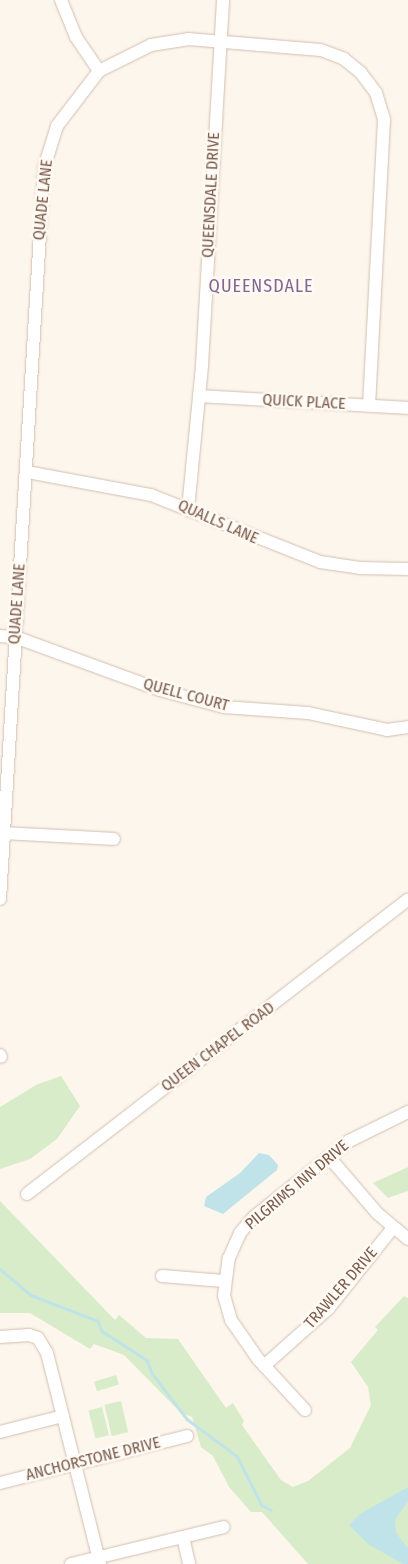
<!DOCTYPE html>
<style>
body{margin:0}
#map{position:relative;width:408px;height:1564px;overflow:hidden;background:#fdf6ec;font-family:"Fira Sans Condensed",sans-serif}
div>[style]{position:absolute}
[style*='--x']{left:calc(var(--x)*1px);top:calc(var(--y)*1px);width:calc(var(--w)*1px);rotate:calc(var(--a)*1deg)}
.green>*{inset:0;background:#d8ecc9;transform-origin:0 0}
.water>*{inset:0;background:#bfe3e8}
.stream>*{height:2.5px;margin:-1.25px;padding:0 1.25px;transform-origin:1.25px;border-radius:1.25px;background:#bfe3e8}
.roads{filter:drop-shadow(0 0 1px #d1beb0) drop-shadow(0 0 1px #d1beb0)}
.minor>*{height:12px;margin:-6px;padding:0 6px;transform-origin:6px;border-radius:6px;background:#fff}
span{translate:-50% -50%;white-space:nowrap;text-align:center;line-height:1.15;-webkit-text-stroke:5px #fffaf3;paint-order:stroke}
.street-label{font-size:16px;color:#7a5c4d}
.neighbourhood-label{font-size:18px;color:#846695;letter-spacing:1px}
</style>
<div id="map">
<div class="green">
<i style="clip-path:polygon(61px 1076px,80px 1106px,57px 1139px,30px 1159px,0 1169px,0 1107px,36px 1085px)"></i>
<i style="clip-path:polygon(408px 1167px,408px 1191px,388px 1198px,373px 1183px)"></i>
<i style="clip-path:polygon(0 1201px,115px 1320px,119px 1315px,146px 1338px,178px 1339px,226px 1408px,233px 1403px,244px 1421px,242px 1425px,281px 1480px,293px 1487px,308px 1481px,350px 1448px,371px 1405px,368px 1387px,351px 1362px,378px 1330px,375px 1327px,404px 1296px,408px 1298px,408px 1564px,308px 1564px,262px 1512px,251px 1512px,229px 1487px,213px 1456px,201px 1447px,192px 1417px,181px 1413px,124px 1355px,94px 1344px,90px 1349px,30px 1313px,0 1313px)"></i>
<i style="left:116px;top:1375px;width:10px;height:23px;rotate:73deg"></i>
<i style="left:121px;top:1401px;width:32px;height:17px;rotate:77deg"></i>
<i style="left:102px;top:1407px;width:29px;height:14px;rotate:76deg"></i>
</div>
<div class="water">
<i style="clip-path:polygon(259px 1153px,269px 1155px,278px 1165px,277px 1170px,223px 1214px,204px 1206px,206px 1197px,240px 1173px)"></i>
<i style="clip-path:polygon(408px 1487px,408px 1501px,395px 1520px,396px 1533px,408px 1548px,408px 1564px,403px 1564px,368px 1544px,349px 1525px,360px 1514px)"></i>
</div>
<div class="stream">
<i style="--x:0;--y:1269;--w:40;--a:40"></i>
<i style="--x:31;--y:1295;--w:72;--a:21.2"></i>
<i style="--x:98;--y:1321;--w:11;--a:68"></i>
<i style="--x:102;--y:1331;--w:54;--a:32.8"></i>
<i style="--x:147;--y:1360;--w:14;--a:69"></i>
<i style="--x:152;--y:1373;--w:58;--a:52.7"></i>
<i style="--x:187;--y:1419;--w:62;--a:36.5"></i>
<i style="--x:237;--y:1456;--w:55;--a:63"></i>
<i style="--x:262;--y:1505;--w:10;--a:29"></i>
</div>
<div class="roads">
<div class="minor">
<i style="--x:61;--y:0;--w:40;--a:68"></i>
<i style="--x:76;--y:37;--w:41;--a:55.9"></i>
<i style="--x:200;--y:396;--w:208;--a:3.3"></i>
<i style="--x:27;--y:472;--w:126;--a:10.5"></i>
<i style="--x:151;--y:495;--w:182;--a:21.6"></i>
<i style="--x:320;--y:562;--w:40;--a:8.5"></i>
<i style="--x:360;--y:568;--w:48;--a:1.2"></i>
<i style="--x:188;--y:509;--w:145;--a:-84.4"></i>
<i style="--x:202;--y:365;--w:366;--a:-86.7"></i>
<i style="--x:0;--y:636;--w:15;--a:4"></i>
<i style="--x:15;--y:637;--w:154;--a:20.1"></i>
<i style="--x:160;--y:690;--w:66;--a:14.9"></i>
<i style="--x:224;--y:707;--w:84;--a:4.1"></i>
<i style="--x:308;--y:713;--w:81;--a:12.1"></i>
<i style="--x:387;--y:730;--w:21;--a:-8"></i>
<i style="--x:4;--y:833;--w:110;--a:3.1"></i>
<i style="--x:0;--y:899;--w:732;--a:-86.56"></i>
<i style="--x:44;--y:168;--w:44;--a:-72.8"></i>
<i style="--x:57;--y:126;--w:69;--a:-52.6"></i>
<i style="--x:99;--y:71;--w:58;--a:-26.6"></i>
<i style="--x:151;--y:45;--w:37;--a:-9"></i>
<i style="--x:188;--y:39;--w:133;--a:4.7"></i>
<i style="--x:321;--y:50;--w:25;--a:21"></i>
<i style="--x:344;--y:59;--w:22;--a:39"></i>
<i style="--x:361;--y:73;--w:25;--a:53"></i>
<i style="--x:376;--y:93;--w:28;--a:73"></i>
<i style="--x:384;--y:120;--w:286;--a:93"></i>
<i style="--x:0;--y:1055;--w:2;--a:63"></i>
<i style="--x:329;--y:1157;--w:74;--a:49.4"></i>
<i style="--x:377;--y:1213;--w:40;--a:40"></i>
<i style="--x:27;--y:1194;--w:481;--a:-37.7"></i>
<i style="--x:162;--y:1276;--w:62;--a:4.6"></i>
<i style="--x:0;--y:1337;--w:29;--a:-4"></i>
<i style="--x:29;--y:1335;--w:9;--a:18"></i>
<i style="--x:38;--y:1338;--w:17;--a:59"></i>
<i style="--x:47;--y:1353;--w:218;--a:75.9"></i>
<i style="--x:264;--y:1366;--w:86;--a:-41.7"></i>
<i style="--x:328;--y:1309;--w:104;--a:-51.3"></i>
<i style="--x:305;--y:1410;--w:69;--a:-132.7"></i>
<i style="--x:258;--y:1359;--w:47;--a:-124.7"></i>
<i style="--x:231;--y:1320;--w:25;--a:-106"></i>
<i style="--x:224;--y:1296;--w:38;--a:-83"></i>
<i style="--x:229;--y:1258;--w:27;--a:-66"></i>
<i style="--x:240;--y:1233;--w:21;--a:-49"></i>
<i style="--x:254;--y:1217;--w:122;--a:-38.7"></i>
<i style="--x:349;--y:1141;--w:66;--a:-26.2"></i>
<i style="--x:0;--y:1432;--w:65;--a:-14.3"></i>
<i style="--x:0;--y:1483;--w:193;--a:-14.1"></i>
<i style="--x:183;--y:1537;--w:28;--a:77"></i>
<i style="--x:71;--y:1564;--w:157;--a:-13.6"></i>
</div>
</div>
<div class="street-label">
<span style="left:211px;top:195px;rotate:-87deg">QUEENSDALE DRIVE</span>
<span style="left:43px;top:200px;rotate:-84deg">QUADE LANE</span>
<span style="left:304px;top:402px;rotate:3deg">QUICK PLACE</span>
<span style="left:218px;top:522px;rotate:24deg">QUALLS LANE</span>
<span style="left:17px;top:604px;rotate:-86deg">QUADE LANE</span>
<span style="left:186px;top:695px;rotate:15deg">QUELL COURT</span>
<span style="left:218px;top:1047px;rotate:-37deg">QUEEN CHAPEL ROAD</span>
<span style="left:297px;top:1185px;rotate:-40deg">PILGRIMS INN DRIVE</span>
<span style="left:341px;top:1288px;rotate:-49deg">TRAWLER DRIVE</span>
<span style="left:93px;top:1459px;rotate:-14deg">ANCHORSTONE DRIVE</span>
</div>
<div class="neighbourhood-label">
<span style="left:261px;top:286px">QUEENSDALE</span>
</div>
</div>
